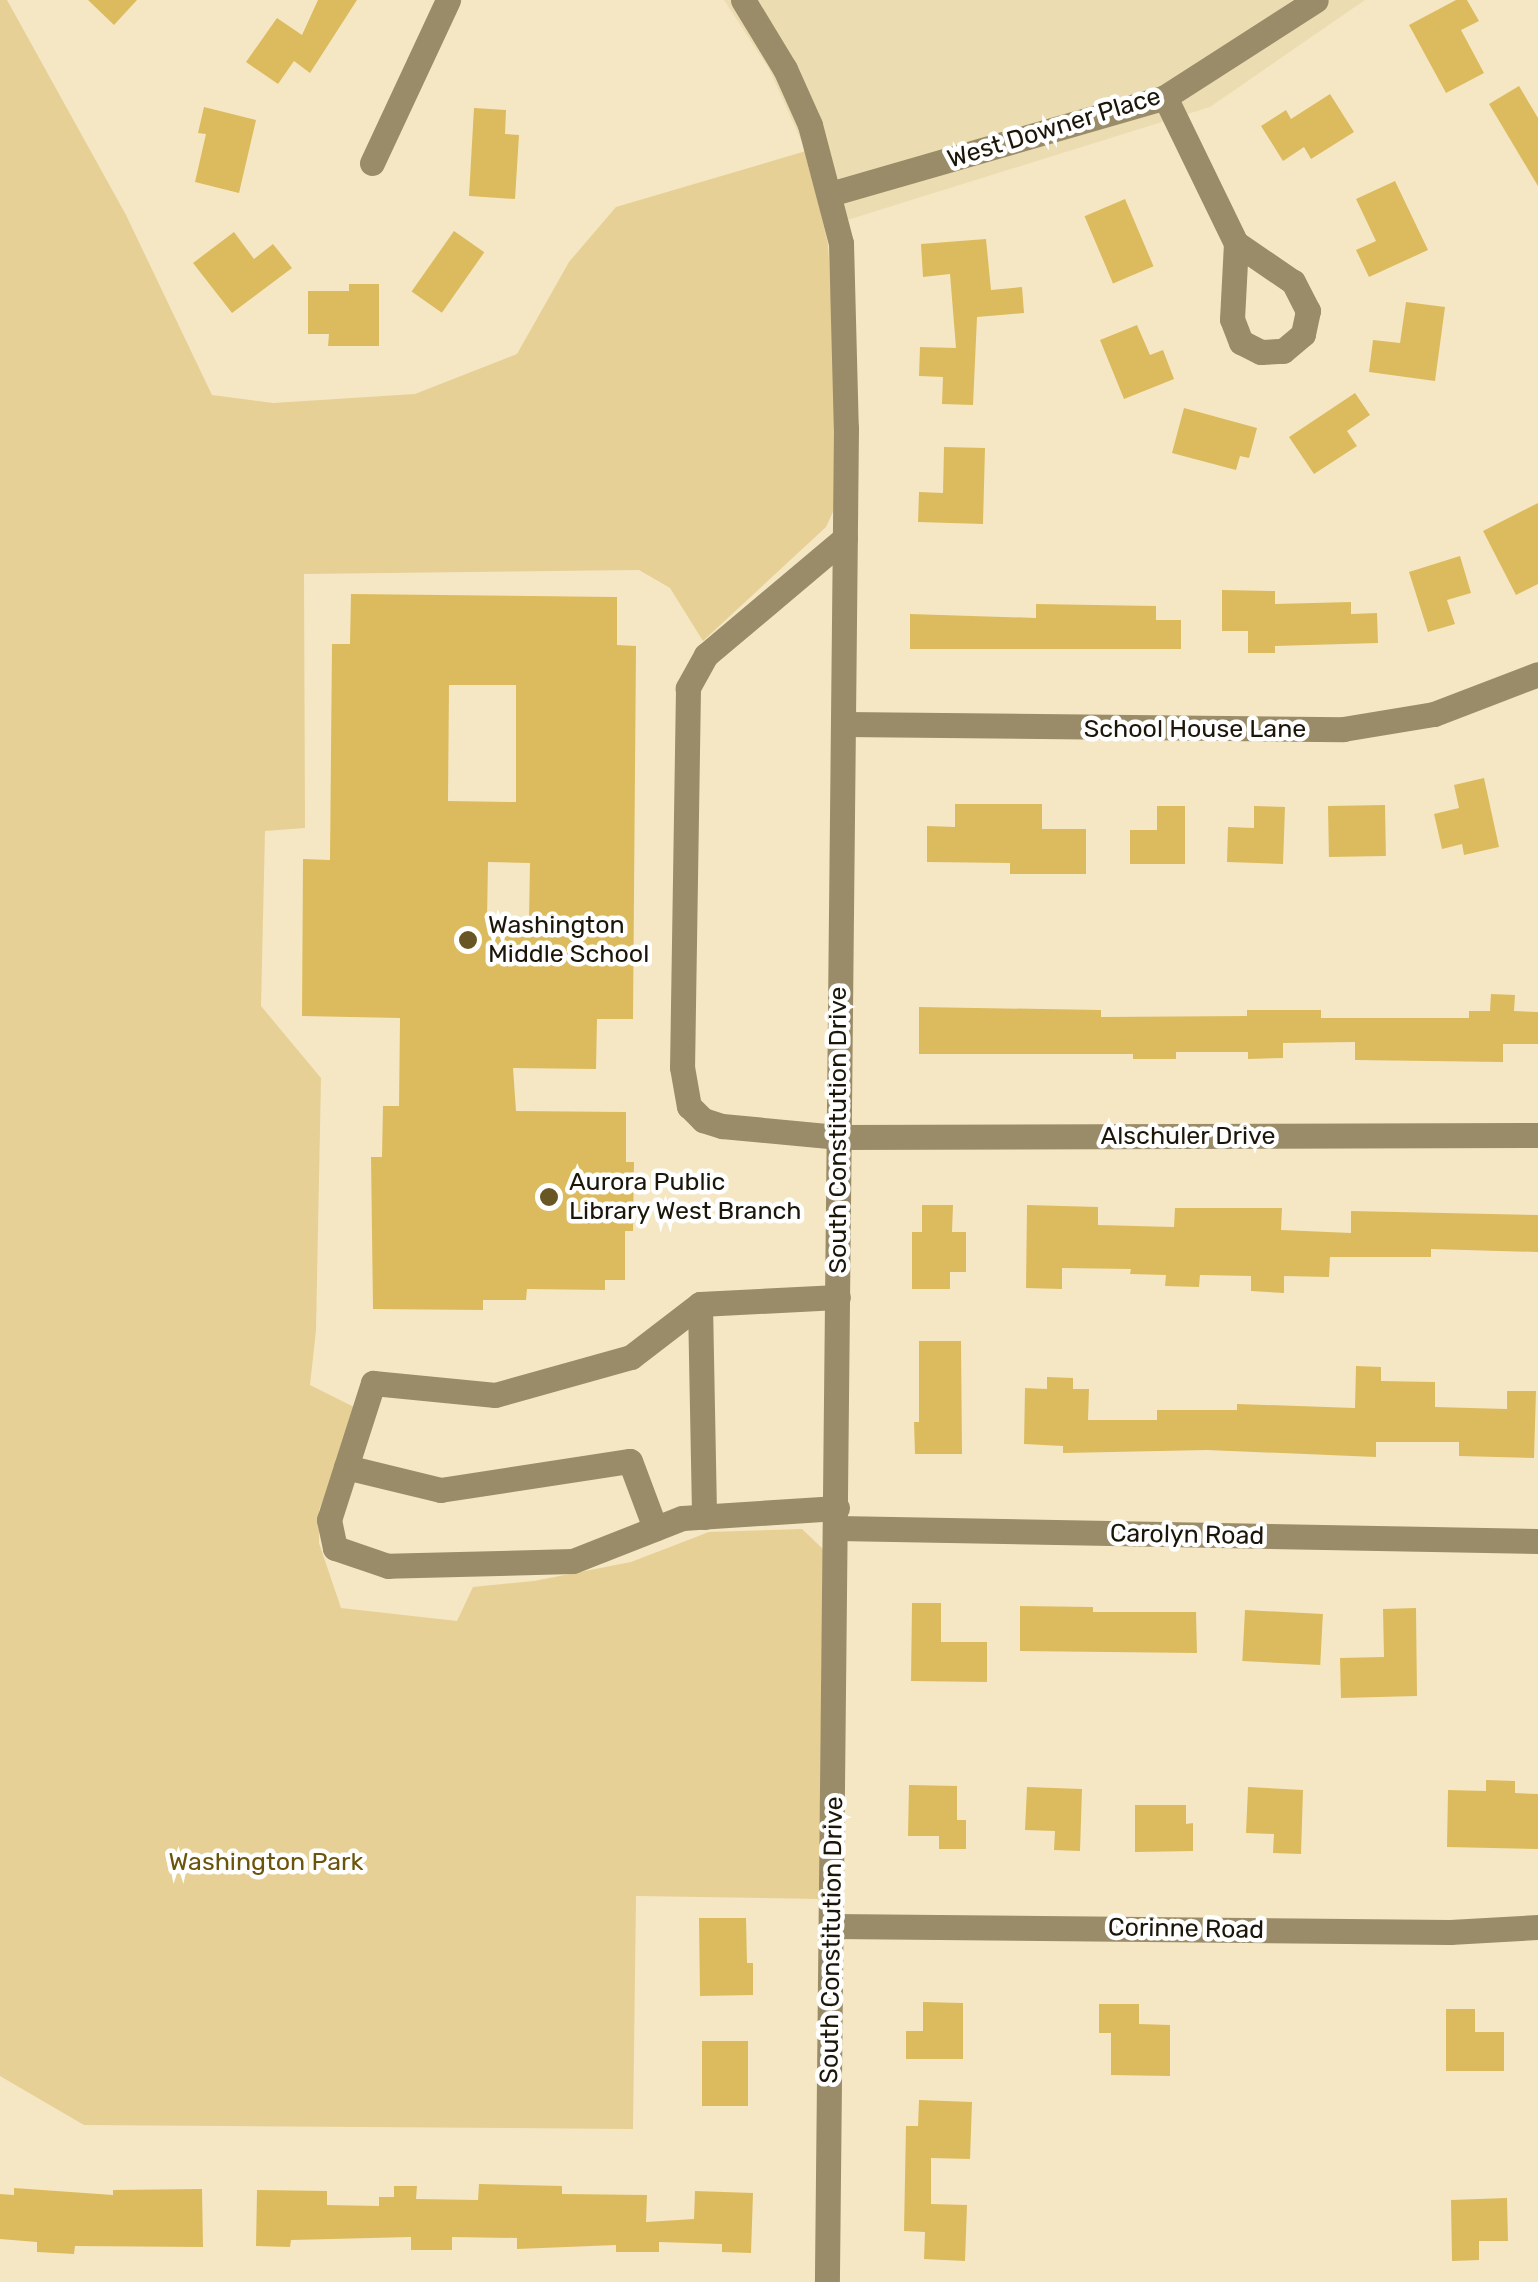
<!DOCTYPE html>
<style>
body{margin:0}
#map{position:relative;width:1538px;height:2282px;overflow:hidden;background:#f5e7c4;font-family:Rubik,sans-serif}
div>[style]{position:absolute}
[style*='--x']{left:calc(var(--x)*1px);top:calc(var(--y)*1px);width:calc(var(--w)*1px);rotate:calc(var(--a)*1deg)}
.built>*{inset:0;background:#ecdcb2}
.green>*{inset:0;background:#e6d095}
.building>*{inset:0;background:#dcbb5e;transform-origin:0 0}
.minor>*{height:25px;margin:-12.5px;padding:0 12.5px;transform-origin:12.5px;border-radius:12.5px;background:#9a8c68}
.dots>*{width:28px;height:28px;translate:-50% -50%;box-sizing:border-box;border:5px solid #fff;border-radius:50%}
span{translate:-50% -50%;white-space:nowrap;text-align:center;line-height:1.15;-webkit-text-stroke:9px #fff;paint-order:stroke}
.street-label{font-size:25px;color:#1b1609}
.poi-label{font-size:25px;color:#1b1609}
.left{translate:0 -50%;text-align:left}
.park-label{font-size:25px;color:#6b550c}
</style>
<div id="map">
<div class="built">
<i style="clip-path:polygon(724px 0,1365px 0,1210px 107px,825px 227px,806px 151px,769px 69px)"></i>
</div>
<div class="green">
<i style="clip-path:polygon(0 0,7px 0,126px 215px,212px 395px,273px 403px,415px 394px,517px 354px,569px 262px,616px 207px,806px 151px,828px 244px,836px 380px,838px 501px,826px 527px,703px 641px,670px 588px,639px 570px,304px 574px,305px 828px,265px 831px,261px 1006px,321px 1078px,316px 1330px,310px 1385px,360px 1410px,319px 1510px,319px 1543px,341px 1608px,457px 1621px,473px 1587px,534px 1581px,631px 1562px,709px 1532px,802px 1529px,823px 1549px,819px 1899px,636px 1896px,633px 2129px,84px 2125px,0 2076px)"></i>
</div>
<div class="building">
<i style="clip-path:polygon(88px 0,137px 0,114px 25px)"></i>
<i style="clip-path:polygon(318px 0,357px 0,310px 73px,294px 61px,278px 84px,246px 62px,277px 18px,302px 35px)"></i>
<i style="clip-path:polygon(1456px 0,1467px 0,1479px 21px,1461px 30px,1484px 73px,1446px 93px,1409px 25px)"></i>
<i style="clip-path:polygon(1519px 86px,1538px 118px,1538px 186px,1489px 104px)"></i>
<i style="clip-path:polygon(1330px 94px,1354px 132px,1311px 159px,1304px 147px,1283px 161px,1261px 126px,1286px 110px,1291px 119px)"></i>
<i style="clip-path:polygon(204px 107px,256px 120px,239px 193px,195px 182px,206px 134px,198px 133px)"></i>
<i style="clip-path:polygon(474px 108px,506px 110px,505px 134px,519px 135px,515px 199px,469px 196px)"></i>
<i style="clip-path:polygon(1395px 181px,1428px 250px,1369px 277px,1356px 250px,1376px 241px,1356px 199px)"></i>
<i style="left:1125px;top:199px;width:73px;height:44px;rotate:67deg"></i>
<i style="left:454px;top:231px;width:37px;height:74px;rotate:35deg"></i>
<i style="clip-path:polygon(234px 232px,254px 259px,273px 244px,292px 268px,232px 313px,193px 263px)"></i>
<i style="clip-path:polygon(986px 239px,991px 290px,1022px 287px,1024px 313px,977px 317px,973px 405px,942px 404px,943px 377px,919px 376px,920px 347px,956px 348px,950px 274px,923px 277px,921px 244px)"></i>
<i style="clip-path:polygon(349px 284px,379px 284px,379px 346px,328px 346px,329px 334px,308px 334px,308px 291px,349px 291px)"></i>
<i style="clip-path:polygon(1406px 302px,1445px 307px,1435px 381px,1369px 372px,1373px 340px,1400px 343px)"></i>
<i style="clip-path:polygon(1137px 325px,1150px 355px,1163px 350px,1174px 379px,1124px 399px,1100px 340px)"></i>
<i style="clip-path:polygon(1355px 393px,1370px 415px,1347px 431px,1357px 446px,1314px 474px,1289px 437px)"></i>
<i style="clip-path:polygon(1184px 408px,1257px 428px,1249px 458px,1240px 456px,1236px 470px,1172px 453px)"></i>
<i style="clip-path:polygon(944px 447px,985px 448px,983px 524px,918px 522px,919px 492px,943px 493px)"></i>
<i style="clip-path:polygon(1538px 503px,1538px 584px,1516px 595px,1483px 531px)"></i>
<i style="clip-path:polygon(1460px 556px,1471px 593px,1447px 600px,1455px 624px,1428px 632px,1409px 572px)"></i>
<i style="clip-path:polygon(1222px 590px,1275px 591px,1275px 604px,1351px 602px,1351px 614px,1377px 613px,1378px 643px,1275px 646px,1275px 653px,1248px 653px,1248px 631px,1222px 631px)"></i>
<i style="clip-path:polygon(evenodd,351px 594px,617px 597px,617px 645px,636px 646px,633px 1019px,597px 1019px,596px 1069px,513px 1068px,516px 1111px,626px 1112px,626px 1162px,634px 1162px,633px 1231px,625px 1231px,625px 1280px,605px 1280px,605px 1290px,527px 1289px,526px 1300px,483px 1300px,483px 1310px,373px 1309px,371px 1157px,382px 1157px,383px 1106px,399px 1106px,400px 1018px,302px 1016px,303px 859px,330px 860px,332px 644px,350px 644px,351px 594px,449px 685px,516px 685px,516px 802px,448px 801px,449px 685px,351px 594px,488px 862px,530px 863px,529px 921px,487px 920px,488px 862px)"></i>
<i style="clip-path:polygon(1036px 604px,1156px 606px,1156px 620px,1181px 620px,1181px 649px,910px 649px,910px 614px,1036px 618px)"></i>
<i style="clip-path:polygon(1484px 778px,1499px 847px,1464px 855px,1462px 844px,1442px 849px,1434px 814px,1459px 808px,1454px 785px)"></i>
<i style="clip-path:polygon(955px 804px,1042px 804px,1042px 829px,1086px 829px,1086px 874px,1010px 874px,1010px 863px,927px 862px,927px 826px,955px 827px)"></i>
<i style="left:1385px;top:805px;width:51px;height:57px;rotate:89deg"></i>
<i style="clip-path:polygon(1157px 806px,1185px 806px,1185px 864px,1130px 864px,1130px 830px,1157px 830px)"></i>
<i style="clip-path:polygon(1254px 806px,1285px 807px,1283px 864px,1227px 862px,1228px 827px,1254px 828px)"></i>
<i style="clip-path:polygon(1491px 994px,1515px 995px,1514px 1011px,1538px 1012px,1538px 1044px,1503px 1044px,1503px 1062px,1355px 1060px,1355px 1042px,1283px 1043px,1283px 1058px,1248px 1059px,1248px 1052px,1176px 1052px,1176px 1059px,1133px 1059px,1133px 1054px,919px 1054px,919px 1007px,1101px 1010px,1101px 1017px,1247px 1016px,1247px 1010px,1321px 1010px,1321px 1018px,1469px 1018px,1469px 1011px,1490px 1011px)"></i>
<i style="clip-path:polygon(922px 1205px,953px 1205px,952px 1232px,966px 1232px,966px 1272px,950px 1272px,950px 1289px,912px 1289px,912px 1232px,922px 1232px)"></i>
<i style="clip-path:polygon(1027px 1205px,1098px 1207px,1098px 1225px,1174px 1227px,1175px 1208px,1282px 1208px,1281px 1230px,1351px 1233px,1351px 1211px,1538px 1215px,1538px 1252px,1431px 1249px,1431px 1257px,1330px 1257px,1329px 1277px,1284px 1276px,1284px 1293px,1251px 1291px,1251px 1276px,1200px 1275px,1199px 1287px,1165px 1286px,1166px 1275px,1130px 1274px,1131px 1269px,1062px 1268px,1062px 1289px,1026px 1288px)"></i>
<i style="clip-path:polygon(919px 1341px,961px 1341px,962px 1454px,915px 1454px,914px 1422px,919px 1422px)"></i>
<i style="clip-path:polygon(1356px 1366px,1381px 1367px,1381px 1381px,1435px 1382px,1435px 1407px,1507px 1409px,1507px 1391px,1536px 1391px,1534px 1458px,1459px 1456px,1459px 1442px,1376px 1442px,1376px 1457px,1207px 1450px,1063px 1453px,1063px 1446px,1024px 1444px,1025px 1388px,1047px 1389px,1047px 1377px,1073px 1378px,1073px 1389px,1089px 1389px,1088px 1420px,1157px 1420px,1157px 1410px,1237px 1410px,1237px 1404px,1355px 1408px)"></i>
<i style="clip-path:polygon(912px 1603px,941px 1603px,941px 1642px,987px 1642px,987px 1682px,911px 1681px)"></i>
<i style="clip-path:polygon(1020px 1606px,1093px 1607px,1093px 1612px,1196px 1612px,1197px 1653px,1020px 1651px)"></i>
<i style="clip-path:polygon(1416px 1608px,1417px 1696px,1341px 1698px,1340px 1658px,1384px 1657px,1383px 1609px)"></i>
<i style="left:1245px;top:1610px;width:78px;height:51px;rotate:3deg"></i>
<i style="clip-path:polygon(1486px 1780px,1515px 1781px,1515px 1793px,1538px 1794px,1538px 1849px,1447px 1847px,1448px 1790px,1486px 1791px)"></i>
<i style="clip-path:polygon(909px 1785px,957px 1786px,957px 1820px,966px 1820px,966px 1849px,939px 1849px,939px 1836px,908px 1836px)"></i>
<i style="clip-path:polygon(1027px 1787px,1082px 1789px,1080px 1851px,1054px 1850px,1055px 1831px,1025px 1830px)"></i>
<i style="clip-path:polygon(1248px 1787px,1303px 1790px,1301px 1854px,1273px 1853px,1274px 1834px,1246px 1833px)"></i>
<i style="clip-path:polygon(1135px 1805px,1186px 1805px,1186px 1824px,1193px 1823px,1193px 1851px,1135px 1852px)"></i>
<i style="clip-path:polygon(699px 1918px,746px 1918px,747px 1963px,753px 1963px,753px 1995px,700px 1996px)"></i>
<i style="clip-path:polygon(923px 2002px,963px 2003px,963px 2059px,906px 2059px,906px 2031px,923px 2031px)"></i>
<i style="clip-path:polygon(1099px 2004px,1139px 2004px,1139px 2024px,1170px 2025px,1170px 2076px,1111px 2075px,1111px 2033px,1099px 2033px)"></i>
<i style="clip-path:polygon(1446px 2009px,1475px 2009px,1475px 2032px,1504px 2032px,1504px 2071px,1446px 2071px)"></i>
<i style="left:702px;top:2041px;width:46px;height:65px"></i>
<i style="clip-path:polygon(919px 2100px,972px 2102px,970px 2159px,931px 2158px,931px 2204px,967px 2205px,965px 2261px,924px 2259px,925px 2232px,904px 2231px,906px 2126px,918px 2126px)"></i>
<i style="clip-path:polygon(479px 2184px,562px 2186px,562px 2194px,647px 2195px,646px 2222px,694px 2219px,695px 2191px,753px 2193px,751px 2253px,722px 2252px,722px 2244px,659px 2242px,659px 2252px,616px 2252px,616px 2245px,517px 2249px,517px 2238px,452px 2237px,452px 2250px,411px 2250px,411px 2237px,291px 2240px,290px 2247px,256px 2246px,257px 2190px,327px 2191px,327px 2205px,379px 2206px,379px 2197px,394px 2197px,394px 2186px,417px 2186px,416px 2199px,478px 2200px)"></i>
<i style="clip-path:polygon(14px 2188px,113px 2195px,113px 2190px,202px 2189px,203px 2247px,75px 2246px,74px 2254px,37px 2252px,37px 2242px,0 2239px,0 2194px,14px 2195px)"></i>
<i style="clip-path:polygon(1507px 2198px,1508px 2241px,1479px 2241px,1479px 2260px,1452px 2261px,1451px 2200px)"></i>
</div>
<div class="minor">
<i style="--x:743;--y:0;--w:81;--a:58.7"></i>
<i style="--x:785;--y:69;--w:61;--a:65.9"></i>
<i style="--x:810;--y:125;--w:122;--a:75.3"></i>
<i style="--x:841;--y:243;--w:185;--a:88.5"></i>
<i style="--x:846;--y:428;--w:1854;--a:90.59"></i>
<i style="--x:1165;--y:97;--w:162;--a:64.1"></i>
<i style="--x:1236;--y:243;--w:76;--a:93"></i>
<i style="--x:1232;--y:319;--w:25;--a:69"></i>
<i style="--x:1241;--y:342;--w:22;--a:27"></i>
<i style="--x:1261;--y:352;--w:22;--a:-3"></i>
<i style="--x:1283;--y:351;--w:26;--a:-40"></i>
<i style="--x:1303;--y:334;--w:24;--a:-78"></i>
<i style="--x:1308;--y:311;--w:33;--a:-117"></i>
<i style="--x:1293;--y:282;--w:69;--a:-145.6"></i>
<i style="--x:372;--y:163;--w:180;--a:-65"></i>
<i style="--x:830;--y:194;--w:349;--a:-16.1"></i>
<i style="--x:1165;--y:97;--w:179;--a:-32.7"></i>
<i style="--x:845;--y:538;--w:182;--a:139.9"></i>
<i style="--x:706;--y:655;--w:38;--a:119"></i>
<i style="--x:688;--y:688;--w:379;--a:90.9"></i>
<i style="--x:682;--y:1067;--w:40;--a:80"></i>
<i style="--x:689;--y:1106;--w:20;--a:45"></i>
<i style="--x:703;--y:1120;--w:20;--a:18"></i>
<i style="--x:722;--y:1126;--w:118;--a:5.4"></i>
<i style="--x:839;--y:1137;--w:699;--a:-0.16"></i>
<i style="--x:844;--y:724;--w:499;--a:0.6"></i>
<i style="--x:1343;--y:729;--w:92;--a:-9.4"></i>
<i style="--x:1434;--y:714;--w:111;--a:-21"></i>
<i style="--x:700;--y:1304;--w:213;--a:88.9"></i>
<i style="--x:346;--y:1467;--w:97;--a:13.7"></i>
<i style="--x:440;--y:1490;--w:192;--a:-8.7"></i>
<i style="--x:630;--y:1461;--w:72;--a:69.5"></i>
<i style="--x:837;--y:1508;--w:155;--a:176.3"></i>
<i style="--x:682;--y:1518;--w:117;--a:158.5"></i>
<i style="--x:573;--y:1561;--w:185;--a:178.5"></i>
<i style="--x:388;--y:1566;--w:56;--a:-161.2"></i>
<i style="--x:335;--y:1548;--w:29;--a:-102"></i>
<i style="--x:329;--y:1520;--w:144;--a:-72.2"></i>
<i style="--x:373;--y:1383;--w:123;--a:5.6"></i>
<i style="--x:495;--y:1395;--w:141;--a:-15.6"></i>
<i style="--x:631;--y:1357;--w:87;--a:-37.5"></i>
<i style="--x:700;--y:1304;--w:138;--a:-2.9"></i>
<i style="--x:837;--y:1528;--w:701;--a:1.06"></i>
<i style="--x:833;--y:1926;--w:617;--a:0.56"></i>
<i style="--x:1450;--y:1932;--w:88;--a:-3.3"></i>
</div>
<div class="dots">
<i style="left:468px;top:940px;background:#685725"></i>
<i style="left:549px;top:1197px;background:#685725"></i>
</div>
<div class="street-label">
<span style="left:1054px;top:128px;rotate:-17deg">West Downer Place</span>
<span style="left:1195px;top:729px">School House Lane</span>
<span style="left:838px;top:1130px;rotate:-90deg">South Constitution Drive</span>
<span style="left:1188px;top:1136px">Alschuler Drive</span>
<span style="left:1187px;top:1535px;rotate:1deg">Carolyn Road</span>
<span style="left:1186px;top:1929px;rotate:1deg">Corinne Road</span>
<span style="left:832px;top:1940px;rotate:-89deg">South Constitution Drive</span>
</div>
<div class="poi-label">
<span class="left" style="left:488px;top:940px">Washington<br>Middle School</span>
<span class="left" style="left:569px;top:1197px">Aurora Public<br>Library West Branch</span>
</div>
<div class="park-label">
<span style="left:266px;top:1862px">Washington Park</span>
</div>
</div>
